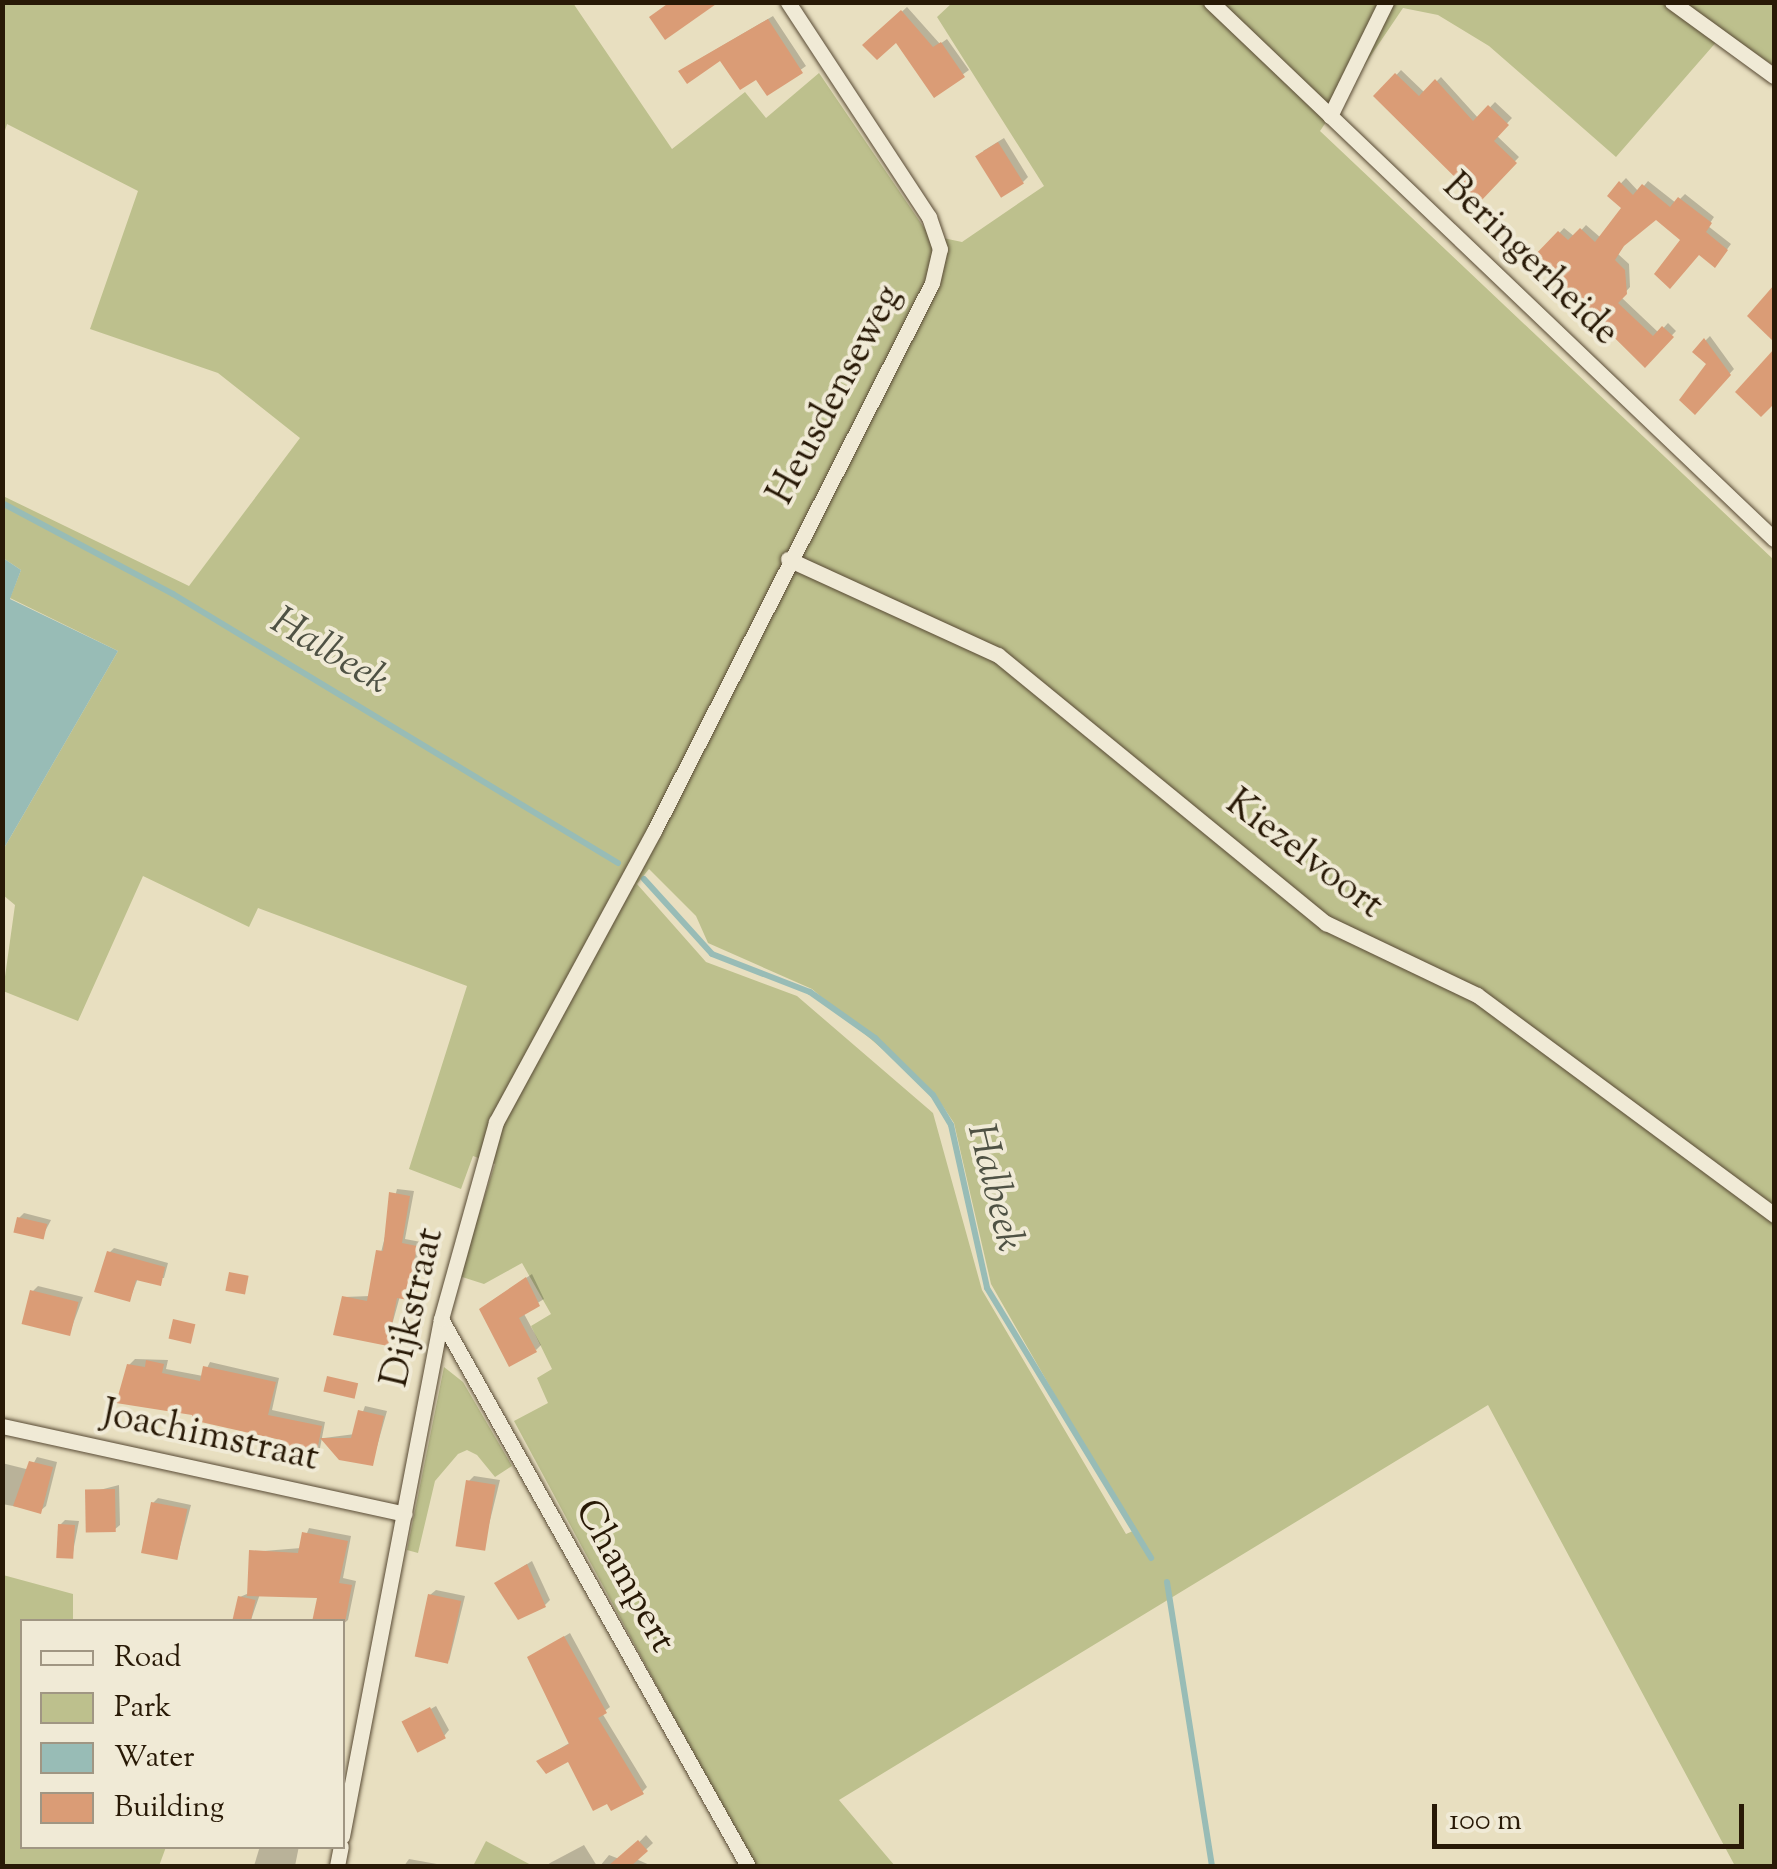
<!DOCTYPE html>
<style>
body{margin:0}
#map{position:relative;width:1777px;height:1869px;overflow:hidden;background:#e8dfc0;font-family:"Sorts Mill Goudy",serif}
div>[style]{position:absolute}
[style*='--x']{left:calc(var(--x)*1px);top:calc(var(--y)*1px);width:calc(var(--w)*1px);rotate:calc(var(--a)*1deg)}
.green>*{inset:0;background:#bdc08d}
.water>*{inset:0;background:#98bcb6}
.shadow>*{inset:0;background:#0003}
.stream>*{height:6px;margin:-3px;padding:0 3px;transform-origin:3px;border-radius:3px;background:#98bcb6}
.building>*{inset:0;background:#da9c76;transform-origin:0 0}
.roads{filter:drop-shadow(0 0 2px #584a34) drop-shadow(0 0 2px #584a34)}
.minor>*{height:15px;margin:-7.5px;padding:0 7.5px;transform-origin:7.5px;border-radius:7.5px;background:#f0ead6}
span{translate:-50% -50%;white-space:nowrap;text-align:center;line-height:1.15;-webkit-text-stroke:8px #f0ead6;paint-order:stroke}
.street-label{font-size:38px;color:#281906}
.water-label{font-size:40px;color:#4f5244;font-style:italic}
.frame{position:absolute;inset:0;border:5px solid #281906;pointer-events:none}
.legend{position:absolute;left:20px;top:1619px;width:325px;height:230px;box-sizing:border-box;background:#f0ead6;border:2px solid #a09683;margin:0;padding:12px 18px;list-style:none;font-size:30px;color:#281906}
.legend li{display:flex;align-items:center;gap:20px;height:50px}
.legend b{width:50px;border:2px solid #a09683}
.scale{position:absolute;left:1432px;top:1804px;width:312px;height:45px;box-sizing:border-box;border:5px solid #281906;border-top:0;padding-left:12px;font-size:30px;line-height:35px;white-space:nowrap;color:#281906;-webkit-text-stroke:8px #f0ead6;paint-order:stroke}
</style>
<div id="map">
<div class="green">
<i style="clip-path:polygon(evenodd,2px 3px,573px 3px,672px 149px,745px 92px,766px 118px,819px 73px,929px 235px,962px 242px,1044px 186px,937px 17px,952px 3px,1774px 3px,1774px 66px,1725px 32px,1616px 157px,1489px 46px,1438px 15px,1403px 8px,1320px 131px,1774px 560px,1774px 1866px,1735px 1866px,1488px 1405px,839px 1800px,895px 1866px,754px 1866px,514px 1421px,548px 1403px,537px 1378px,552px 1369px,531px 1326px,551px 1314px,522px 1263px,484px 1284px,459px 1276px,495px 1164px,473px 1156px,461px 1189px,409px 1169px,467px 986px,258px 908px,249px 927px,143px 876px,78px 1021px,3px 991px,15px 905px,3px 895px,3px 850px,118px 651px,10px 598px,21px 570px,3px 558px,3px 496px,189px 586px,300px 438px,218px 373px,90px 329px,138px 191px,7px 124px,3px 137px,2px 3px,649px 869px,696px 916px,708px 943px,812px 989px,934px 1093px,954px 1123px,991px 1284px,1133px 1531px,1126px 1534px,982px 1290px,933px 1113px,797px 996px,706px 962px,637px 884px,649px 869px)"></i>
<i style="clip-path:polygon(444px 1367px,463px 1382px,512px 1466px,495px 1477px,477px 1455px,467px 1450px,458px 1454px,435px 1481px,418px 1553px,407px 1550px)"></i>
<i style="clip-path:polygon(3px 1575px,73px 1594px,73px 1621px,22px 1622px,22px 1846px,166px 1847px,159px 1866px,3px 1866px)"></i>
<i style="clip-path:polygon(486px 1841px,533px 1866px,473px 1866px)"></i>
</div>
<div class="water">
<i style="clip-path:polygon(3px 558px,21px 570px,10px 599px,118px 651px,3px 850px)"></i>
</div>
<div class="shadow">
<i style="clip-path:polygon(907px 7px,940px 44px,947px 39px,969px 70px,934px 95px,896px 39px,866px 45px)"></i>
<i style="clip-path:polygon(773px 16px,806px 66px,768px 93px,756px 76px,721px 57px,686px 67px)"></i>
<i style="clip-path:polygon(1401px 70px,1425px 93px,1441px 77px,1479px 119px,1495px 102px,1512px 118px,1496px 135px,1519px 157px,1480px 198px,1377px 96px)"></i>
<i style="clip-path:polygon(1004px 138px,1028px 177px,1023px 182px,983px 151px)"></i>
<i style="clip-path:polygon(1626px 178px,1639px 192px,1648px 181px,1676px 203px,1685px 194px,1714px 217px,1708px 226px,1731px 244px,1719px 260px,1656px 217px,1627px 241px,1618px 254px,1629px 264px,1630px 287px,1621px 297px,1659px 333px,1668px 323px,1676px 331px,1645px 364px,1537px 257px,1564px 228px,1575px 237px,1586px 225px,1601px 238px,1624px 208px,1610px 195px)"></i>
<i style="clip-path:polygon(1710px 336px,1734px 369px,1695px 411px,1709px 364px,1695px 351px)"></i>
<i style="clip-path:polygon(397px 1189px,414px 1191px,405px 1239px,421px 1242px,412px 1292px,400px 1296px,387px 1343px,344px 1297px,370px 1296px)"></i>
<i style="clip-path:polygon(24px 1213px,51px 1220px,42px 1237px,19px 1218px)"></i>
<i style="clip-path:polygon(114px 1248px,168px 1263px,164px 1278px,138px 1278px,130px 1299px,109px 1253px)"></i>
<i style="clip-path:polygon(532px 1274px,544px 1299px,523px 1312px,541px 1345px,536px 1350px,487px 1304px)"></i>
<i style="clip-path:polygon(38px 1286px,83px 1297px,70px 1332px,32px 1292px)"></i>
<i style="clip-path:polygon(135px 1359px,168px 1360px,166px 1369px,203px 1376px,210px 1362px,279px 1378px,272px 1410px,325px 1422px,320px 1448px,315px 1453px,129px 1365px)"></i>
<i style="clip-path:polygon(365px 1406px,387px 1411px,372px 1464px,340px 1457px,324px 1438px,355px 1434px)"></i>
<i style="clip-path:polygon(37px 1457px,57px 1462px,46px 1506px,40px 1511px,2px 1504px,2px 1463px,30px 1470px)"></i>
<i style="clip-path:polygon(474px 1476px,500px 1480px,483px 1549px,469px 1481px)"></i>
<i style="clip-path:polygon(119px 1485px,120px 1525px,114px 1530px,88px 1493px)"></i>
<i style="clip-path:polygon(158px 1498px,191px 1505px,177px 1558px,153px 1503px)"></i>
<i style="clip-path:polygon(65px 1520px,79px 1521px,72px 1557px,60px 1525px)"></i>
<i style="clip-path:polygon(309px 1528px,351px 1536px,343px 1578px,356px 1581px,348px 1620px,342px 1625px,320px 1595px,260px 1594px,251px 1620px,240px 1597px,249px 1593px,251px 1552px,301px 1548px)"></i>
<i style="clip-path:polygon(532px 1561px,550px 1600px,545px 1605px,497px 1583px)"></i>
<i style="clip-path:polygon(436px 1590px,465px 1596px,449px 1661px,430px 1595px)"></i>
<i style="clip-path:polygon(570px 1633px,610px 1707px,602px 1713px,647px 1787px,642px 1792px,569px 1758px,539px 1761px,571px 1742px,530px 1657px)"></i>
<i style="clip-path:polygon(436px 1706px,449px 1730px,444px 1736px,408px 1722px)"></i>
<i style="clip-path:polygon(646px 1835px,653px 1843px,636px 1859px,652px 1866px,600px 1866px,609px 1855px,622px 1860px)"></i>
<i style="clip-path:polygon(584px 1845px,597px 1866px,546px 1866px,550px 1863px)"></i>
<i style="clip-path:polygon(260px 1846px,299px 1846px,295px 1866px,254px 1866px)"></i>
<i style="clip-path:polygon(409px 1859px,448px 1866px,404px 1866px)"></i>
</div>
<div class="stream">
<i style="--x:2;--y:503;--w:194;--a:28"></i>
<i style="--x:173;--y:594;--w:520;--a:31.15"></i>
<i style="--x:644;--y:879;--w:101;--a:47.8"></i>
<i style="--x:712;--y:954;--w:105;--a:21.2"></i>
<i style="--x:810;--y:992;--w:80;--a:35.3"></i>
<i style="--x:875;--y:1038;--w:81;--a:44.5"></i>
<i style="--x:933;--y:1095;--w:35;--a:59"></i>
<i style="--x:951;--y:1125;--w:167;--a:77.5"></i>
<i style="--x:987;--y:1288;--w:316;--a:58.7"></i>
<i style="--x:1167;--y:1582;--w:288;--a:81"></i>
</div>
<div class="building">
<i style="clip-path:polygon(670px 2px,719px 2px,665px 40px,649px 17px)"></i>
<i style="clip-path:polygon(901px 10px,933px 47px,941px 42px,965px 77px,934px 98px,896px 43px,877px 60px,862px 45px)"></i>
<i style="clip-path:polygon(768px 19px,803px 73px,767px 96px,756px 80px,740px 90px,720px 61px,687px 84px,678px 71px)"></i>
<i style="clip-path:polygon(1395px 73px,1419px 96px,1435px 79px,1473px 121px,1488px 105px,1509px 125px,1494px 141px,1517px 163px,1480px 202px,1373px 96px)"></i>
<i style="left:998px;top:142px;width:49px;height:27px;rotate:58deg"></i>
<i style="clip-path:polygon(1619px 181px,1633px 195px,1642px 184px,1670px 207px,1678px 197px,1712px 223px,1706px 232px,1728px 250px,1715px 268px,1699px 255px,1670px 289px,1654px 274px,1680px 240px,1656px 220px,1624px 246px,1615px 260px,1625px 270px,1627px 294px,1618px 303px,1653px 336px,1662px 326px,1674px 337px,1645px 368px,1533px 257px,1558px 231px,1568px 240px,1580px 228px,1595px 242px,1621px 208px,1607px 196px)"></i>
<i style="clip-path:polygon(1774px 285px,1774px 342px,1747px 316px)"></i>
<i style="clip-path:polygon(1704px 338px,1731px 375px,1695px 415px,1679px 400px,1706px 364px,1692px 352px)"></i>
<i style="clip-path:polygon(1774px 349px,1774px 404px,1761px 417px,1735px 392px)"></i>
<i style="clip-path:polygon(389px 1192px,410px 1196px,402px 1243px,417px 1246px,408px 1300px,397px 1298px,388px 1346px,333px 1335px,342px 1296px,367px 1301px,376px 1250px,383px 1251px)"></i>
<i style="left:17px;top:1217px;width:31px;height:16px;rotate:13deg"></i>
<i style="clip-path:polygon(107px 1251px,165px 1267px,161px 1286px,136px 1280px,130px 1302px,94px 1292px)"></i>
<i style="left:229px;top:1272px;width:20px;height:19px;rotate:11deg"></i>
<i style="clip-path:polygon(526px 1277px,540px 1306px,519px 1318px,537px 1352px,509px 1367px,479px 1309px)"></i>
<i style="left:30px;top:1290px;width:50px;height:35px;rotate:14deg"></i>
<i style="left:173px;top:1319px;width:23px;height:20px;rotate:13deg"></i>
<i style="clip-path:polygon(146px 1360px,164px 1364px,162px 1373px,200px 1381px,203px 1366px,276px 1382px,268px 1415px,322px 1426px,316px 1456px,279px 1448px,281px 1440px,192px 1420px,192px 1415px,116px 1403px,127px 1364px,145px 1367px)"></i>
<i style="left:327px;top:1376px;width:32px;height:16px;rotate:13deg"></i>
<i style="clip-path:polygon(358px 1410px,384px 1416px,373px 1466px,339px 1460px,320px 1438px,351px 1438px)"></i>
<i style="clip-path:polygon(29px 1461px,53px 1467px,41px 1514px,13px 1506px)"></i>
<i style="left:466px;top:1480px;width:30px;height:67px;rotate:9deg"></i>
<i style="left:115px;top:1489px;width:43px;height:30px;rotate:89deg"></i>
<i style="left:151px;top:1502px;width:37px;height:52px;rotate:11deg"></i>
<i style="left:58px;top:1524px;width:17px;height:34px;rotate:3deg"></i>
<i style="clip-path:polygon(302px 1532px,348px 1541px,339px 1583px,352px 1585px,345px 1622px,312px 1622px,317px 1598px,247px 1596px,249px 1550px,298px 1553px)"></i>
<i style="clip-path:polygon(527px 1564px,546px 1607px,518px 1620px,494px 1583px)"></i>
<i style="left:428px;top:1594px;width:34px;height:64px;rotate:12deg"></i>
<i style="left:238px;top:1596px;width:18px;height:24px;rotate:13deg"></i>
<i style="clip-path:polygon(564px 1636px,607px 1713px,598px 1718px,644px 1794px,611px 1811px,607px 1804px,593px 1811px,568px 1762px,546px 1774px,536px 1761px,569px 1744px,527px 1657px)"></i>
<i style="left:430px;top:1707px;width:35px;height:32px;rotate:63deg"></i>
<i style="clip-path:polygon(638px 1840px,648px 1851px,631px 1866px,608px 1866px)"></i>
</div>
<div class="roads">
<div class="minor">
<i style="--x:1211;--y:2;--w:778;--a:43.65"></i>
<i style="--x:1672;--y:2;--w:126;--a:36"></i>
<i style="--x:1330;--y:116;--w:127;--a:-63.8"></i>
<i style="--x:788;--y:559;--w:231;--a:24.6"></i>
<i style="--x:998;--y:655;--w:424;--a:39.3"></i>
<i style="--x:1326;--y:923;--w:167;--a:25.5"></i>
<i style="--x:1477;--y:995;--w:370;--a:36.5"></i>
<i style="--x:441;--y:1319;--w:627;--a:60.7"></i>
<i style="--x:2;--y:1426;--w:412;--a:12.3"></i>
<i style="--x:342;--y:1836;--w:526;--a:-79.16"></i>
<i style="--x:441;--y:1319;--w:205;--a:-74.4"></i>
<i style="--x:496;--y:1122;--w:331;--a:-61.5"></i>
<i style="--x:654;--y:831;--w:614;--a:-63.1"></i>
<i style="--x:932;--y:283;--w:35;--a:-77"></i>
<i style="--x:940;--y:249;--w:34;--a:-109"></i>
<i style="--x:929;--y:217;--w:257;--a:-123.3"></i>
<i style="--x:337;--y:1866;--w:20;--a:-79"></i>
</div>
</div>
<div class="street-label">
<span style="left:1529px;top:261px;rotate:44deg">Beringerheide</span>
<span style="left:837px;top:396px;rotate:-62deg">Heusdenseweg</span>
<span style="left:1303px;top:856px;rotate:37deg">Kiezelvoort</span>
<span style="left:415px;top:1308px;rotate:-77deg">Dijkstraat</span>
<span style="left:210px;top:1438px;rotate:12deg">Joachimstraat</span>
<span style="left:623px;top:1577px;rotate:61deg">Champert</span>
</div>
<div class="water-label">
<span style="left:329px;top:653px;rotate:31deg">Halbeek</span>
<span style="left:993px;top:1188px;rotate:76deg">Halbeek</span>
</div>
<div class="frame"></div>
<ul class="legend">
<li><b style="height:12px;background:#f0ead6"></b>Road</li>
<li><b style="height:28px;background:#bdc08d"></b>Park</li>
<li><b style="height:28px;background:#98bcb6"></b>Water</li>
<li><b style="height:28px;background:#da9c76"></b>Building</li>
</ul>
<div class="scale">100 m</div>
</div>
